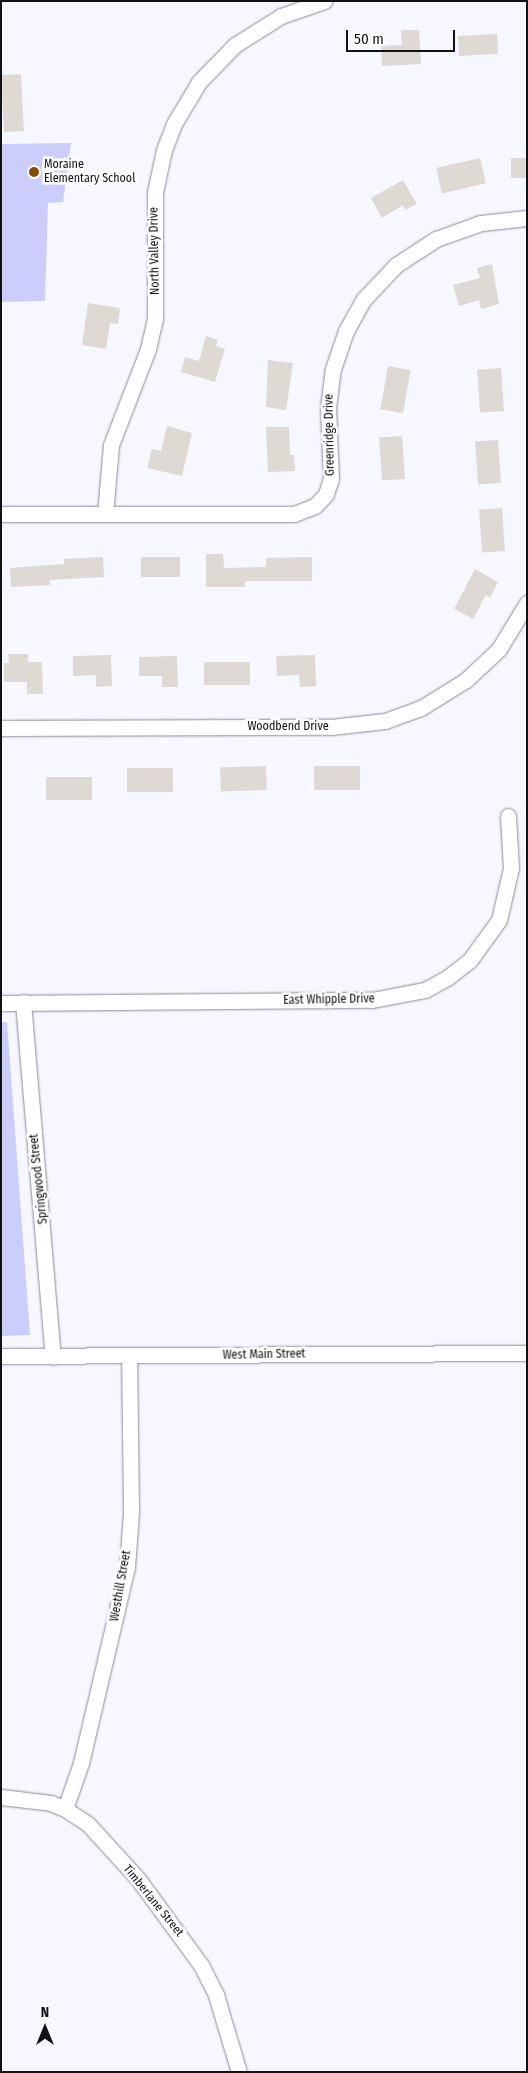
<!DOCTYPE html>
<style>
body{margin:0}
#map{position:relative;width:528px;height:2073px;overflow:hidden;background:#f6f7ff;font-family:"Fira Sans Condensed",sans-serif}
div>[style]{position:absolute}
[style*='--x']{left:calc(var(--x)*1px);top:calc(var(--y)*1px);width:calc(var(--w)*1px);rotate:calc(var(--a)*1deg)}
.green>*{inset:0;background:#cbcefb}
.building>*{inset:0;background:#dfd9d3;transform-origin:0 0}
.roads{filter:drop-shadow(0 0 1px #8b8c93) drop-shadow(0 0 1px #8b8c93)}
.street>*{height:15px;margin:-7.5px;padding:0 7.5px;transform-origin:7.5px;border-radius:7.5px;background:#fff}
.dots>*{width:14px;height:14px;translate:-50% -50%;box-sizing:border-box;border:2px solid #fff;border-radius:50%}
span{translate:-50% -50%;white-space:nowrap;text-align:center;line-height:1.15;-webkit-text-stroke:5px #fff;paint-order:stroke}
.poi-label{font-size:12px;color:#111214}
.left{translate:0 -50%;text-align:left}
.street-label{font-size:12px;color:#111214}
.frame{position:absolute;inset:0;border:2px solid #111214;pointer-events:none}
.north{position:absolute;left:20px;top:2003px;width:50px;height:50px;-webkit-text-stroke:4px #fff;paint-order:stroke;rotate:0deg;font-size:14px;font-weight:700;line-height:20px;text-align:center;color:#111214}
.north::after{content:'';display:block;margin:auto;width:18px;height:22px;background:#111214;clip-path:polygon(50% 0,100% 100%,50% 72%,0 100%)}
.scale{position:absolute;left:346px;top:30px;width:109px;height:22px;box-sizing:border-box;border:2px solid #111214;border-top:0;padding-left:6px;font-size:15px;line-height:18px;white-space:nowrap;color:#111214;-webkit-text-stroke:4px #fff;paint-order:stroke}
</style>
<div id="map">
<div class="green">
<i style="clip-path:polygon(71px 143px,63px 202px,48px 203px,45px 301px,1px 302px,1px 144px)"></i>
<i style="clip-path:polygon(1px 1022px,7px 1022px,30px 1335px,1px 1336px)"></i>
</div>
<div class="building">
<i style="clip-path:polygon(401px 30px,419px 30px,421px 64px,382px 66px,381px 46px,402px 45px)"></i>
<i style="left:497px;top:34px;width:20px;height:39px;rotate:87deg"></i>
<i style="left:21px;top:74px;width:57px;height:20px;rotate:87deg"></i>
<i style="left:480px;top:158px;width:26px;height:45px;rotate:77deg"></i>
<i style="left:527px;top:158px;width:20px;height:16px;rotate:90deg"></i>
<i style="clip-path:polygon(403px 180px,417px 204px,405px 210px,403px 205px,382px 218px,371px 198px)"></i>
<i style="clip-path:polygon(492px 264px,499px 304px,481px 309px,479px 300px,459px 306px,453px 285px,480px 278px,477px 268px)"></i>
<i style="clip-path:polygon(88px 303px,120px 308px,118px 324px,110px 323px,106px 349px,82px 345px)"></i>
<i style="clip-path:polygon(206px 336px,218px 340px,216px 346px,225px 349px,215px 382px,181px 372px,185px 357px,199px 361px)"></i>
<i style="clip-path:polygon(268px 360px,293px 363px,286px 410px,266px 407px)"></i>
<i style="left:388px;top:366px;width:23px;height:44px;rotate:10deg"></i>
<i style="left:501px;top:368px;width:43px;height:24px;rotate:86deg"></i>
<i style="clip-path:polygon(167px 426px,192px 433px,182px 476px,147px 468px,152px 449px,161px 451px)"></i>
<i style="clip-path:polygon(266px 427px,289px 427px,290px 455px,294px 455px,295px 471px,268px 472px)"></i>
<i style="left:402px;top:436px;width:43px;height:23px;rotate:86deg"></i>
<i style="left:498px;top:440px;width:43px;height:23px;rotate:86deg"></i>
<i style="left:502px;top:508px;width:43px;height:23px;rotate:86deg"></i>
<i style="clip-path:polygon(206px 554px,223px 554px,224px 568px,266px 567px,266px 558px,312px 557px,312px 581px,245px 581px,245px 587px,206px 587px)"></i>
<i style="clip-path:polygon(103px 557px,104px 577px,50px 580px,50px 585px,11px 587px,10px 568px,64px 564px,64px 559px)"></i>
<i style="left:180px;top:557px;width:20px;height:39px;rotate:90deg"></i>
<i style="clip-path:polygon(475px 569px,498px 582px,490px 598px,486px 595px,473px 619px,454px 609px)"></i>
<i style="clip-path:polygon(8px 654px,28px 654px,28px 662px,42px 662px,43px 694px,27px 694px,27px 682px,4px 682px,4px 663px,9px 663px)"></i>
<i style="clip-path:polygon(111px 655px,112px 686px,96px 687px,96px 675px,73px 676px,73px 656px)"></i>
<i style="clip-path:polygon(315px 655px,316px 686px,300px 687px,299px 675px,277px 676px,276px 656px)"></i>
<i style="clip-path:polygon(177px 656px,178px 687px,162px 687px,162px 676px,139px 676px,139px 657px)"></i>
<i style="left:204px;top:662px;width:46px;height:23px"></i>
<i style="left:266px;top:766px;width:24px;height:46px;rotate:88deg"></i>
<i style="left:314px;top:766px;width:46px;height:24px"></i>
<i style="left:127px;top:768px;width:46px;height:24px"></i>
<i style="left:46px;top:777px;width:46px;height:23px"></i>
</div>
<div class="roads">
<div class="street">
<i style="--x:1;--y:514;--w:293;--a:0"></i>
<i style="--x:294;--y:514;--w:22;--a:-21"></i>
<i style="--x:315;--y:506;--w:16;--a:-47"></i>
<i style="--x:326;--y:494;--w:16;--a:-72"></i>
<i style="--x:331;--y:479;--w:71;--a:-92.4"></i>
<i style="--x:328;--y:408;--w:39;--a:-83"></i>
<i style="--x:333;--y:369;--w:40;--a:-71.1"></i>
<i style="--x:346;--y:331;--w:37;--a:-61"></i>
<i style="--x:364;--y:299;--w:47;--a:-46.7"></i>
<i style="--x:396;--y:265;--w:48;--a:-33"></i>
<i style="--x:436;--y:239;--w:48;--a:-19.6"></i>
<i style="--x:481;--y:223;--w:46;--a:-6.2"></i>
<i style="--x:105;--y:514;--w:69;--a:-85"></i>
<i style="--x:111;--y:445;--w:103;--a:-68.9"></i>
<i style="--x:148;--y:349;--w:32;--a:-77"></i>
<i style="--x:155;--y:318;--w:126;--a:-90"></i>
<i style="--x:155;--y:192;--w:43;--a:-77.9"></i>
<i style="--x:164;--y:150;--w:28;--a:-69"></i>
<i style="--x:174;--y:124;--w:49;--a:-59.2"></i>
<i style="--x:199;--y:82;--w:52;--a:-45.8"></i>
<i style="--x:235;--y:45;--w:54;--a:-32.2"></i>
<i style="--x:281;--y:16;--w:46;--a:-19.2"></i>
<i style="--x:1;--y:728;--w:330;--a:-0.2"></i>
<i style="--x:331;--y:727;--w:54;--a:-6.3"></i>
<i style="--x:385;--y:721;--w:38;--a:-20"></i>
<i style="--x:421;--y:708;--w:53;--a:-31.9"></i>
<i style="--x:466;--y:680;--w:45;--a:-43.2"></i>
<i style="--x:499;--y:649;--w:54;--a:-58.7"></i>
<i style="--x:23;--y:1002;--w:356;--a:85.2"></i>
<i style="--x:1;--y:1003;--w:371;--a:-0.5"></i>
<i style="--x:372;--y:1000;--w:54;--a:-10.7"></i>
<i style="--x:425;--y:990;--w:25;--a:-29"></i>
<i style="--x:447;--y:978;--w:29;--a:-38"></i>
<i style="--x:470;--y:960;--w:49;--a:-54.1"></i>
<i style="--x:499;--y:920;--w:53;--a:-77"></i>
<i style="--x:511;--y:868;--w:52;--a:-93.3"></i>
<i style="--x:1;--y:1356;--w:526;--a:-0.33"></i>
<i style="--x:1;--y:1797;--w:50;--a:6.8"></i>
<i style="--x:51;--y:1803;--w:15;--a:23"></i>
<i style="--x:65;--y:1809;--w:27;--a:33"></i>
<i style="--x:88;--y:1824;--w:74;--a:47.7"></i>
<i style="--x:138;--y:1879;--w:107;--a:53.8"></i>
<i style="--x:201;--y:1965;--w:34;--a:63"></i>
<i style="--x:216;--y:1995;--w:80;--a:73.4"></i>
<i style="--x:65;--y:1809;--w:49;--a:-70.8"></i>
<i style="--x:81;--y:1763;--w:201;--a:-76.8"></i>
<i style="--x:127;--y:1567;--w:55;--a:-85.8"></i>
<i style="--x:131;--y:1512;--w:155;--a:-90.7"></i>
</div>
</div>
<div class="dots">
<i style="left:34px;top:172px;background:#854c00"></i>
</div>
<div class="poi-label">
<span class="left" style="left:44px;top:172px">Moraine<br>Elementary School</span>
</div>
<div class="street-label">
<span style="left:155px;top:251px;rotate:-91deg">North Valley Drive</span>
<span style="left:330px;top:435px;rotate:-91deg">Greenridge Drive</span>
<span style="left:288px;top:727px">Woodbend Drive</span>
<span style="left:329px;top:1000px;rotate:-1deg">East Whipple Drive</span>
<span style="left:39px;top:1179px;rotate:-96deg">Springwood Street</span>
<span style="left:264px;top:1355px;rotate:-1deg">West Main Street</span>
<span style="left:121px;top:1586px;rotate:-80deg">Westhill Street</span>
<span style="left:153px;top:1901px;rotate:51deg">Timberlane Street</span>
</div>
<div class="frame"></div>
<div class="north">N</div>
<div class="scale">50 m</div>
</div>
